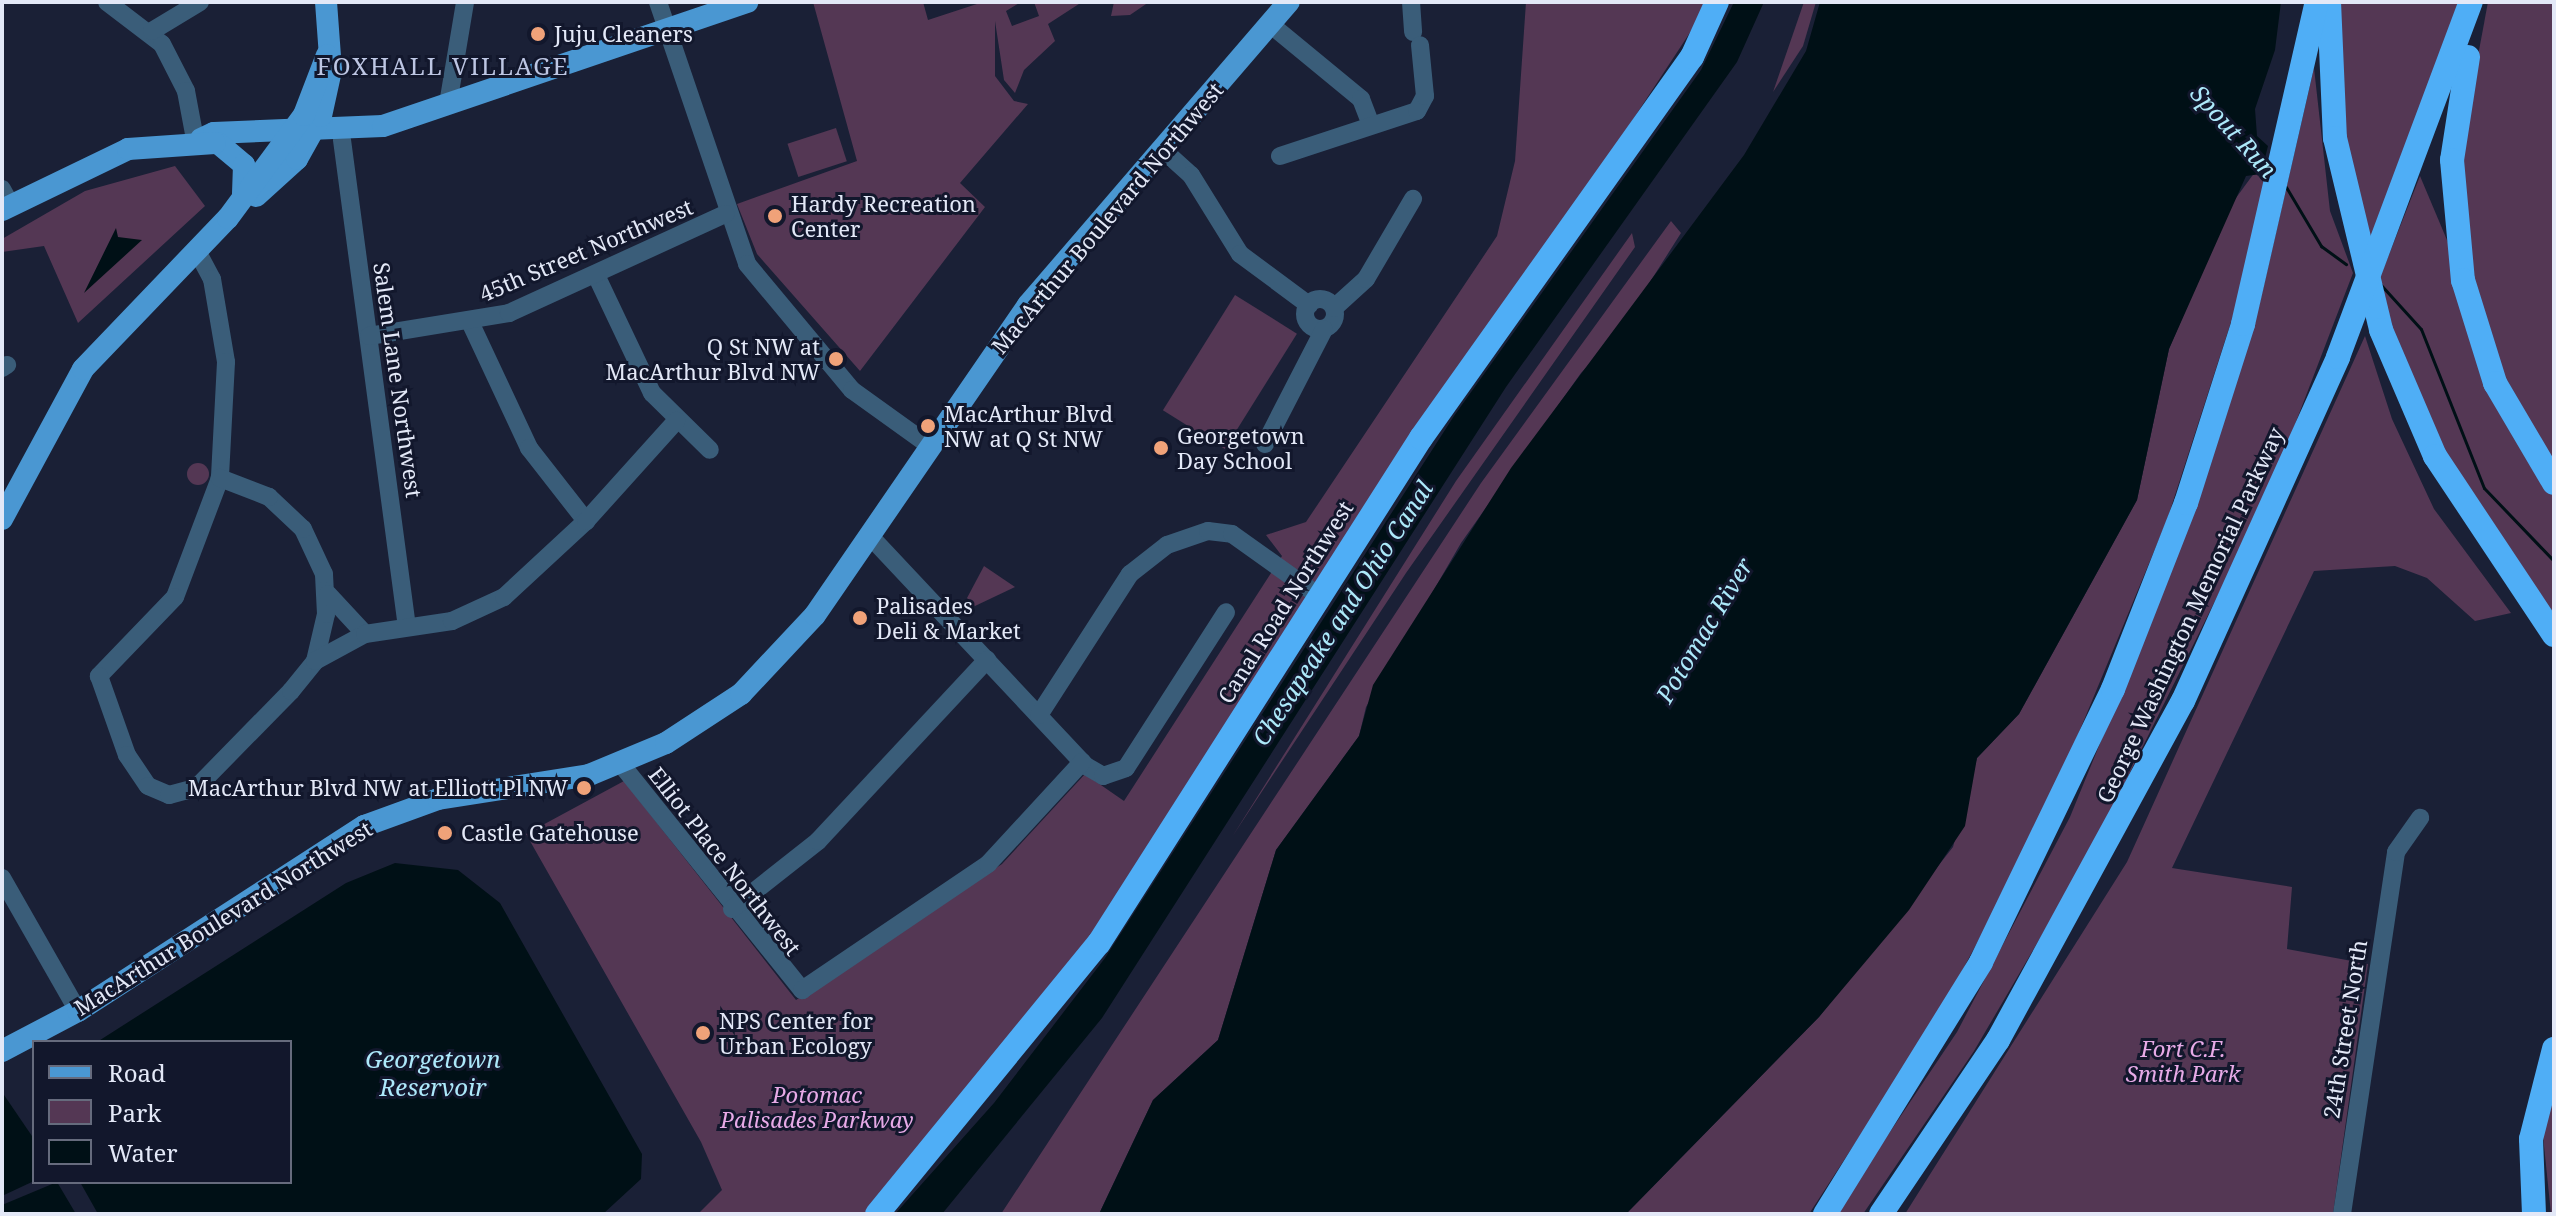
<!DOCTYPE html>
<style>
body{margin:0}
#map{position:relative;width:2556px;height:1216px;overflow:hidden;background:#1a2036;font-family:"Noto Serif",serif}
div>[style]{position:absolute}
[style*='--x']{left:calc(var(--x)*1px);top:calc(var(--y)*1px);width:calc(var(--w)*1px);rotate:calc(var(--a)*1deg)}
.green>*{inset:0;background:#543754;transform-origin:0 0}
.round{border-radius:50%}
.water>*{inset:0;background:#001016}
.stream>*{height:3px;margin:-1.5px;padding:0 1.5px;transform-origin:1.5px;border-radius:1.5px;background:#001016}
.minor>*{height:18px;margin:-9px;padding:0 9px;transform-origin:9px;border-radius:9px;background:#3a5d79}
.minor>.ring{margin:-9px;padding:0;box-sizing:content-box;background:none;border:18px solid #3a5d79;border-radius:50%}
.major>*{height:22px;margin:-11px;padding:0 11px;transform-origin:11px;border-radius:11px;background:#4a97d2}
.highway>*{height:24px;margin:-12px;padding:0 12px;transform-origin:12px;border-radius:12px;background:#4faef6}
.dots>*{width:22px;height:22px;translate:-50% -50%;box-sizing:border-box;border:4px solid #12172c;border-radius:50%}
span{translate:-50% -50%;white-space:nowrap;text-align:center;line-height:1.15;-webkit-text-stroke:6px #12172c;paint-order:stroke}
.poi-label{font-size:22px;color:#e3e8f7}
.left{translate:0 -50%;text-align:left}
.right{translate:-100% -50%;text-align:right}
.street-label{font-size:22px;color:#e3e8f7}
.park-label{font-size:22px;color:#e7aae7;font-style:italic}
.neighbourhood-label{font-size:24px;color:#bdc6e3;letter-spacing:2px}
.water-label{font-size:24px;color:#ade9fa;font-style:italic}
.frame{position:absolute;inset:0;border:4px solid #e3e8f7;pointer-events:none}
.legend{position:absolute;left:32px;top:1040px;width:260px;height:144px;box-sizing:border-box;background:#12172c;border:2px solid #666b7d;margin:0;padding:10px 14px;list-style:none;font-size:24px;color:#e3e8f7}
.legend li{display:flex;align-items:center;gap:16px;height:40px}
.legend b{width:40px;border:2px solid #666b7d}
</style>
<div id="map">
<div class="green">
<i style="clip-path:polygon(813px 2px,923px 2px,928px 20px,983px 2px,1021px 2px,1006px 11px,1012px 26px,1039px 16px,1034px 2px,1082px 2px,1048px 24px,1055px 41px,1024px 70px,1015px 93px,1004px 80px,995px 21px,995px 76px,1014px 101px,1028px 104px,960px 183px,985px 207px,860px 371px,757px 254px,737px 204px,857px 161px)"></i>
<i style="clip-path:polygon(1114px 2px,1149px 2px,1130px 15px,1111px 16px)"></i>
<i style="clip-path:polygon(1526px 2px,1710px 2px,1101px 930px,866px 1214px,698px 1214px,722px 1190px,701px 1142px,526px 834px,624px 781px,796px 1000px,1002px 864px,1085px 774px,1124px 801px,1282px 556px,1266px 535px,1306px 522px,1497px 236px,1515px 161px)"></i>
<i style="clip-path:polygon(1804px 2px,1816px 2px,1803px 46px,1773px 92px)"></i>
<i style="clip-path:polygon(2340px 2px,2460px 2px,2365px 253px,2346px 168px)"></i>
<i style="clip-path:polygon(2488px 2px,2554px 2px,2554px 464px,2504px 383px,2473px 280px,2459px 158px)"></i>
<i style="clip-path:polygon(2314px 68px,2330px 211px,2353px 273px,2269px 492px,2091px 851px,1974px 1051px,1863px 1214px,1835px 1214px,1957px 1032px,2070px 817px,2154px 611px,2259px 306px)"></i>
<i style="left:836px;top:128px;width:35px;height:51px;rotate:72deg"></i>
<i style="clip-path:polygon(175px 166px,205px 206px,78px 323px,44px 246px,2px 252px,2px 239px,85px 191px)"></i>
<i style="clip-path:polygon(2255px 172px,2264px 183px,2243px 285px,2167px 520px,2043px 819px,1939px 1014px,1809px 1214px,1626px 1214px,1819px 1017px,1953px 847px,1977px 758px,2019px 714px,2137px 500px,2169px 349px,2230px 206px)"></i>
<i style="clip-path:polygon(2420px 176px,2554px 494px,2554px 620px,2449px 466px,2375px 290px)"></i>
<i style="clip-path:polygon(1671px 221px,1681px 233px,1617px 334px,1581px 373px,1461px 543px,1366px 707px,1359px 736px,1276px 850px,1218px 1040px,1153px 1100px,1099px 1214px,1001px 1214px,1481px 483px)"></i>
<i style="clip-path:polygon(1632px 233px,1635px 247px,1406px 573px,1232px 837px,1456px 481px)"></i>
<i style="left:1235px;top:295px;width:73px;height:136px;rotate:32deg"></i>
<i style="clip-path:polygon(2365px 336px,2392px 419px,2434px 509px,2511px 613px,2475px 621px,2427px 578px,2395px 566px,2314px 571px,2172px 868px,2292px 887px,2287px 949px,2368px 964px,2333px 1214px,1905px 1214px,2127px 862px)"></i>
<i class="round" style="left:187px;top:463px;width:22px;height:22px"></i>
<i style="clip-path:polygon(984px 566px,1015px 587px,975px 606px,967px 598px)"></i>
<i style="clip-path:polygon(2554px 1075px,2554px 1214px,2551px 1214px,2542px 1126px)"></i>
</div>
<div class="water">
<i style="clip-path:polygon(1734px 2px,1764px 2px,1737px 62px,1506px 387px,1102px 1018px,942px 1214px,895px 1214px,994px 1103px,1105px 958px,1454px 416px,1701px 70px)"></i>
<i style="clip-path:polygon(1820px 2px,2281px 2px,2275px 50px,2255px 109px,2257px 136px,2268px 146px,2261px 174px,2246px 176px,2169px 349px,2137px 500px,2019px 714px,1977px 758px,1965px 826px,1909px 910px,1819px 1017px,1626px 1214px,1099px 1214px,1153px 1100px,1218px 1040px,1276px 850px,1359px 736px,1373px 685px,1511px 468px,1744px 155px,1806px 51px)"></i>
<i style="clip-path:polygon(116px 228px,118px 237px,142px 240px,84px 293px)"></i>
<i style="clip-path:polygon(395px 863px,458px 870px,500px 903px,642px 1154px,641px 1179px,603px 1214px,98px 1214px,80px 1182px,290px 1182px,290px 1042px,97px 1042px,346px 883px)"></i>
<i style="clip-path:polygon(2px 1092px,34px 1139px,34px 1181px,2px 1196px)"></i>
<i style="clip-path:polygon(57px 1182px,76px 1214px,2px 1214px,2px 1205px)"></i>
</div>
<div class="stream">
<i style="--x:2286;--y:187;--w:69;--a:59.3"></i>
<i style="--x:2321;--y:246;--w:31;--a:36"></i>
<i style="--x:2381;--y:285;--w:59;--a:47.7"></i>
<i style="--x:2421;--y:329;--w:171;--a:68.4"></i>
<i style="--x:2484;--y:488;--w:101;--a:46.2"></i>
</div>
<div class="minor">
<i style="--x:107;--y:2;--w:69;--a:37.4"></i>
<i style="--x:162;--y:44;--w:53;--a:62.9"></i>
<i style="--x:186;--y:91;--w:49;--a:79.4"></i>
<i style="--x:658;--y:2;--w:277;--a:71.2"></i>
<i style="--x:747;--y:264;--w:164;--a:50.2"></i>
<i style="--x:852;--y:390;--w:96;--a:35.7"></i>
<i style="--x:1411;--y:2;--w:30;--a:86"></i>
<i style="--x:1270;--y:24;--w:118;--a:39.5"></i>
<i style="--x:1361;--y:99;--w:28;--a:69"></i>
<i style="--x:152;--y:31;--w:56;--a:-31.1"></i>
<i style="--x:448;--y:104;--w:103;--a:-80.5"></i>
<i style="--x:342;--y:140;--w:491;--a:82.4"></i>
<i style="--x:1162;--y:149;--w:39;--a:42"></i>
<i style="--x:1191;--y:175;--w:93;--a:58.2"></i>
<i style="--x:1240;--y:254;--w:86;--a:36.5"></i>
<i style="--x:1280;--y:156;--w:144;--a:-18.2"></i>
<i style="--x:1417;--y:111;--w:17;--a:-62"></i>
<i style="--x:1425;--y:96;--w:51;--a:-95.6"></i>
<i style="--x:2;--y:189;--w:18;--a:61"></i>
<i style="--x:197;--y:251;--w:32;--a:62"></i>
<i style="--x:212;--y:279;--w:84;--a:80.4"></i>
<i style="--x:226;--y:362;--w:116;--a:93"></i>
<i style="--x:220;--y:478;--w:127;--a:110.7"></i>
<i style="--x:175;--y:597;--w:110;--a:133.9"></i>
<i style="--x:99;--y:676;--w:84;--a:70.5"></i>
<i style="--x:127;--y:755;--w:37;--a:56"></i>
<i style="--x:148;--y:786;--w:23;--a:23"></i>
<i style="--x:169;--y:795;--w:28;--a:-15"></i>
<i style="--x:196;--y:788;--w:136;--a:-45.6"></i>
<i style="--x:291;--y:691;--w:38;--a:-51"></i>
<i style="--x:315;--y:661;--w:48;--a:-76.8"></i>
<i style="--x:326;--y:614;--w:40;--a:-92.9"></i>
<i style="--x:324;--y:574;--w:50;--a:-115"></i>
<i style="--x:303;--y:529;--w:47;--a:-136.7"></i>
<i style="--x:269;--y:497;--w:53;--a:-158.8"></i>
<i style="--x:596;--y:275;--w:131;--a:64.6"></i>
<i style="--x:652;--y:393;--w:81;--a:44.5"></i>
<i class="ring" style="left:1305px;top:299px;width:12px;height:12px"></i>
<i style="--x:1334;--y:308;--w:43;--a:-42.2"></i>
<i style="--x:1366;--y:279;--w:93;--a:-59.6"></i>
<i style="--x:471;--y:324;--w:137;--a:64.9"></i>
<i style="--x:529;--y:448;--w:93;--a:52"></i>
<i style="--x:369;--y:336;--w:142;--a:-9.3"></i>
<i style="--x:509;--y:313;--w:238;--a:-24.6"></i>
<i style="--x:2;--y:368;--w:6;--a:-31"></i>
<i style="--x:1265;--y:444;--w:129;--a:-62.8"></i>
<i style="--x:869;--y:535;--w:317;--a:46.8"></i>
<i style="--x:1086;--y:766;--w:20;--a:30"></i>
<i style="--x:1103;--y:776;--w:24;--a:-19"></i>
<i style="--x:1126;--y:768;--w:185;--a:-57.3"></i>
<i style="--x:328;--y:594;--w:54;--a:47.2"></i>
<i style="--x:315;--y:661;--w:57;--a:-28.4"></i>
<i style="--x:365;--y:634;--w:88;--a:-8.5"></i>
<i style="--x:452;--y:621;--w:57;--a:-24.8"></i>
<i style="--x:504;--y:597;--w:112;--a:-42.8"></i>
<i style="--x:586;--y:521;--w:135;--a:-48"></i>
<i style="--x:1039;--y:715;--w:168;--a:-57.2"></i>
<i style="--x:1130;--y:574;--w:47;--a:-38.1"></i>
<i style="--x:1167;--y:545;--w:43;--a:-18.9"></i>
<i style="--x:1208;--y:531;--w:24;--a:7"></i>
<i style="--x:1232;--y:534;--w:107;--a:35.5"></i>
<i style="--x:621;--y:764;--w:290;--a:51.3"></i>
<i style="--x:802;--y:990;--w:225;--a:-34.1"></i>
<i style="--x:988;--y:864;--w:139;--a:-47.3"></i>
<i style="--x:2;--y:878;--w:153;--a:60.3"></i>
<i style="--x:732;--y:909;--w:110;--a:-38.3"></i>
<i style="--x:818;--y:841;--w:248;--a:-47"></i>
<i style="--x:2342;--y:1214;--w:366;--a:-81.5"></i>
<i style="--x:2396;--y:852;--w:42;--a:-54.8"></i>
</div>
<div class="major">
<i style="--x:201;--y:139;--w:14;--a:-25"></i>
<i style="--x:214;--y:133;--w:169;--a:-2.4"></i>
<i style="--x:383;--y:126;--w:385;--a:-18.8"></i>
<i style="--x:218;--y:143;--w:34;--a:40"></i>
<i style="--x:244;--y:165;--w:30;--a:92"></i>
<i style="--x:256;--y:196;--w:55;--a:-42.1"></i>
<i style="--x:297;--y:159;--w:49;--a:-60.8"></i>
<i style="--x:321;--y:116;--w:47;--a:-77.7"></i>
<i style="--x:331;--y:70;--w:68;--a:-94.2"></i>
<i style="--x:2;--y:210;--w:140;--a:-25.8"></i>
<i style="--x:128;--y:149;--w:87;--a:-3.9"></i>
<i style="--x:2;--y:519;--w:170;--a:-61.6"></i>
<i style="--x:83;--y:369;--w:209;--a:-46.2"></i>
<i style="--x:228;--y:218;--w:128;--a:-53.6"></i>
<i style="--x:304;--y:115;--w:64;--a:-69"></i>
<i style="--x:2;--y:1051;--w:86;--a:-27.8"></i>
<i style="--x:78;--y:1011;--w:341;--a:-32.9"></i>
<i style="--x:364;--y:826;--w:79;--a:-20"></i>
<i style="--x:438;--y:799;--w:153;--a:-9"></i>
<i style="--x:589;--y:775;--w:83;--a:-22.6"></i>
<i style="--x:666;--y:743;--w:90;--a:-33.2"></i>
<i style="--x:741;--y:694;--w:108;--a:-46.9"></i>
<i style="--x:815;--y:615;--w:376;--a:-55.5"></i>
<i style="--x:1028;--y:305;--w:400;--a:-49.3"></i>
</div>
<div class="highway">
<i style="--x:2329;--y:2;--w:136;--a:87.5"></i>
<i style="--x:2335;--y:138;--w:197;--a:76.5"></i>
<i style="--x:2381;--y:330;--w:137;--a:66.8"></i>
<i style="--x:2435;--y:456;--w:215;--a:56.4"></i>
<i style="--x:2468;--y:57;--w:104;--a:98.8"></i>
<i style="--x:2452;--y:160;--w:121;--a:84.8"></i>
<i style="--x:2463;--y:280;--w:108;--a:72.7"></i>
<i style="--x:2495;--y:383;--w:116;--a:59.5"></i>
<i style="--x:877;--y:1214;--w:350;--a:-50.7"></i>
<i style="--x:1099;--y:943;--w:599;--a:-57.48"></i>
<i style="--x:1421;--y:438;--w:468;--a:-54.6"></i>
<i style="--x:1692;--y:57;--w:60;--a:-65.6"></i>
<i style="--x:1825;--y:1214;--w:296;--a:-58.2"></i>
<i style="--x:1981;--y:962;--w:303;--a:-64.2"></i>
<i style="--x:2113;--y:689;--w:200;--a:-68.6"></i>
<i style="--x:2186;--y:503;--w:188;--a:-72.3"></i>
<i style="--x:2243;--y:324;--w:330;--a:-77.1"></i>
<i style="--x:1881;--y:1214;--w:210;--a:-56.1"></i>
<i style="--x:1998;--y:1040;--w:386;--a:-61.4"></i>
<i style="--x:2183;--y:701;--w:377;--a:-65.7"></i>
<i style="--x:2338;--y:357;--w:379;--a:-69.5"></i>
<i style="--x:2534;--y:1214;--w:75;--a:-92.3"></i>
<i style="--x:2531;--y:1139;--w:93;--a:-75.7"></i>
</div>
<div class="dots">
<i style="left:538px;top:34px;background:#f0a279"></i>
<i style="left:775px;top:216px;background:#f0a279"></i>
<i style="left:836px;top:359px;background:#f0a279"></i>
<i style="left:928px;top:426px;background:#f0a279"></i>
<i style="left:1161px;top:448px;background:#f0a279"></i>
<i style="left:860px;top:618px;background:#f0a279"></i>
<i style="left:584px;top:788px;background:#f0a279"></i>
<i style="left:445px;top:833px;background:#f0a279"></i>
<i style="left:703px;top:1033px;background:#f0a279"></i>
</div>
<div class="poi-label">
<span class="left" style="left:554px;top:34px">Juju Cleaners</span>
<span class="left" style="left:791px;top:216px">Hardy Recreation<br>Center</span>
<span class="right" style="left:820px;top:359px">Q St NW at<br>MacArthur Blvd NW</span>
<span class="left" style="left:944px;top:426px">MacArthur Blvd<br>NW at Q St NW</span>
<span class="left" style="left:1177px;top:448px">Georgetown<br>Day School</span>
<span class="left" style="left:876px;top:618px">Palisades<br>Deli &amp; Market</span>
<span class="right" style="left:568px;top:788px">MacArthur Blvd NW at Elliott Pl NW</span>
<span class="left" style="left:461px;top:833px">Castle Gatehouse</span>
<span class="left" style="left:719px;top:1033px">NPS Center for<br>Urban Ecology</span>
</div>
<div class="street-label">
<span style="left:1107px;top:218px;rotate:-50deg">MacArthur Boulevard Northwest</span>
<span style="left:586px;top:250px;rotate:-23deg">45th Street Northwest</span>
<span style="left:398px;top:380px;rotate:82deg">Salem Lane Northwest</span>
<span style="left:1285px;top:602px;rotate:-58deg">Canal Road Northwest</span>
<span style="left:2190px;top:615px;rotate:-65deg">George Washington Memorial Parkway</span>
<span style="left:725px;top:861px;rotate:52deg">Elliot Place Northwest</span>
<span style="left:223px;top:918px;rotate:-32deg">MacArthur Boulevard Northwest</span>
<span style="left:2345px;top:1029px;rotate:-81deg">24th Street North</span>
</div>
<div class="park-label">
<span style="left:2183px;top:1061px">Fort C.F.<br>Smith Park</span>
<span style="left:817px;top:1107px">Potomac<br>Palisades Parkway</span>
</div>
<div class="neighbourhood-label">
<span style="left:443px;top:66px">FOXHALL VILLAGE</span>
</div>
<div class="water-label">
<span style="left:2234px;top:131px;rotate:48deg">Spout Run</span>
<span style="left:1342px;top:613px;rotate:-57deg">Chesapeake and Ohio Canal</span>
<span style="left:1704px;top:630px;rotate:-59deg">Potomac River</span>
<span style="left:433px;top:1073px">Georgetown<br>Reservoir</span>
</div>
<div class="frame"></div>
<ul class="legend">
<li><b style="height:10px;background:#4a97d2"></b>Road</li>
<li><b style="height:22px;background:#543754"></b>Park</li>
<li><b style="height:22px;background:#001016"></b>Water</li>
</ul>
</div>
